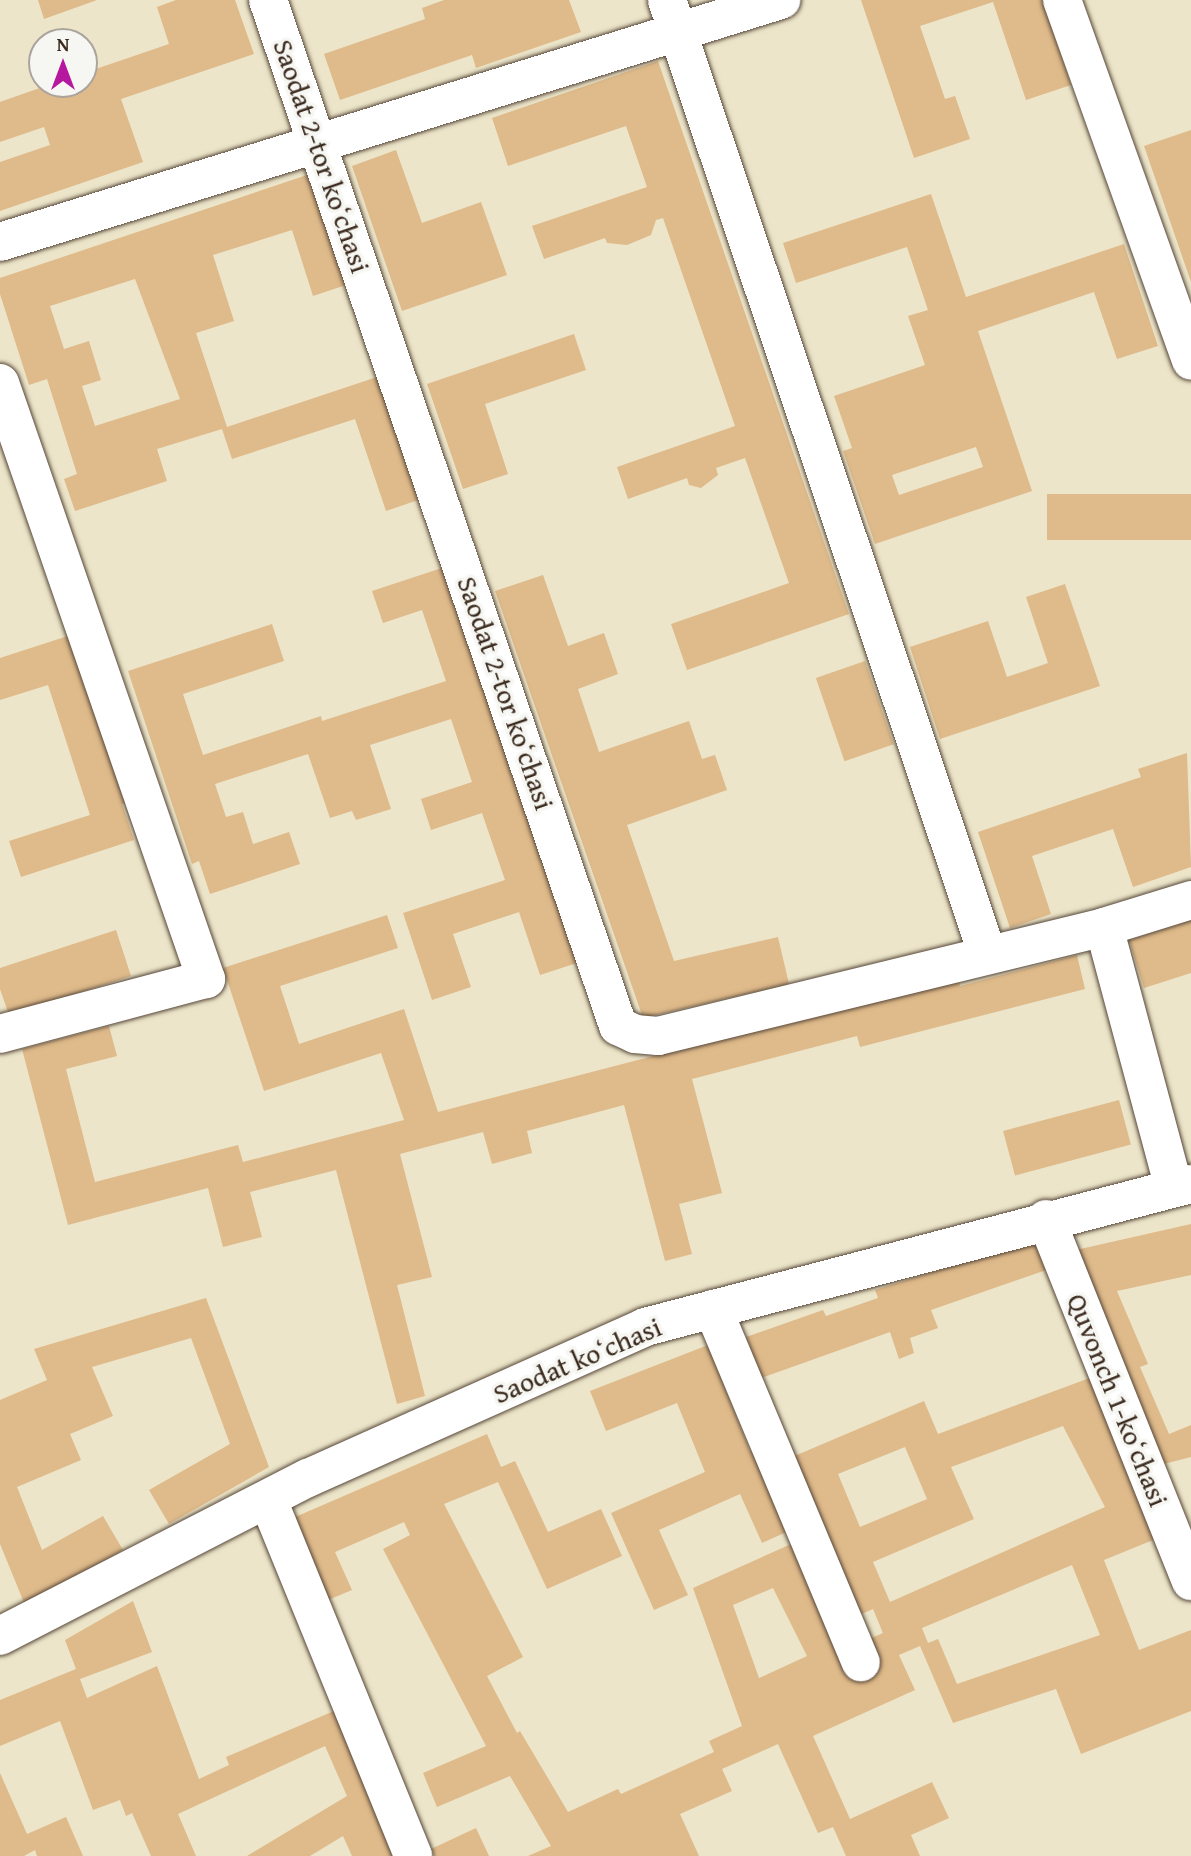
<!DOCTYPE html>
<meta charset="utf-8">
<style>
body{margin:0}
#map{position:relative;width:1191px;height:1856px;overflow:hidden;background:#ece5c9;font-family:"Gentium Book Plus",serif}
div>[style]{position:absolute}
[style*='--x']{left:calc(var(--x)*1px);top:calc(var(--y)*1px);width:calc(var(--w)*1px);rotate:calc(var(--a)*1deg)}
.building>*{inset:0;background:#dfba8a;transform-origin:0 0}
.roads{filter:drop-shadow(0 0 2px #564638) drop-shadow(0 0 2px #564638)}
.minor>*{height:38px;margin:-19px;padding:0 19px;transform-origin:19px;border-radius:19px;background:#fff}
span{translate:-50% -50%;white-space:nowrap;text-align:center;line-height:1.15;-webkit-text-stroke:7px #f6f6f2;paint-order:stroke}
.street-label{font-size:28px;color:#3b2a1e}
.north{position:absolute;left:28px;top:28px;width:70px;height:70px;box-sizing:border-box;background:#f6f6f2;border:2px solid #aba49d;border-radius:50%;rotate:0deg;font-size:19px;font-weight:700;line-height:28px;text-align:center;color:#3b2a1e}
.north::after{content:'';display:block;margin:auto;width:24px;height:32px;background:#b5179e;clip-path:polygon(50% 0,100% 100%,50% 72%,0 100%)}
</style>
<div id="map">
<div class="building">
<i style="clip-path:polygon(38px 0,97px 0,44px 19px)"></i>
<i style="clip-path:polygon(176px 0,235px 0,254px 54px,121px 99px,143px 162px,0 211px,0 162px,50px 145px,44px 127px,0 142px,0 102px,51px 84px,84px 84px,84px 73px,169px 44px,157px 7px)"></i>
<i style="clip-path:polygon(444px 0,569px 0,581px 32px,476px 68px,472px 55px,340px 100px,324px 54px,425px 19px,422px 8px)"></i>
<i style="clip-path:polygon(861px 0,1042px 0,1071px 85px,1026px 100px,993px 2px,920px 26px,945px 99px,955px 96px,970px 139px,914px 158px)"></i>
<i style="clip-path:polygon(658px 61px,849px 614px,687px 670px,671px 624px,789px 583px,745px 458px,716px 468px,718px 475px,701px 488px,689px 485px,687px 478px,628px 499px,617px 467px,735px 426px,663px 218px,656px 220px,651px 235px,627px 245px,607px 243px,605px 238px,544px 259px,532px 226px,647px 187px,626px 126px,508px 166px,492px 118px)"></i>
<i style="clip-path:polygon(1191px 130px,1191px 282px,1144px 146px)"></i>
<i style="clip-path:polygon(396px 150px,422px 223px,481px 202px,507px 275px,402px 311px,352px 166px)"></i>
<i style="clip-path:polygon(evenodd,316px 172px,352px 283px,313px 296px,292px 230px,213px 255px,234px 321px,196px 333px,227px 427px,386px 374px,427px 497px,386px 511px,355px 419px,232px 459px,222px 429px,157px 449px,167px 481px,75px 511px,64px 479px,77px 474px,47px 379px,29px 385px,0 294px,0 278px,316px 172px,135px 279px,180px 399px,95px 426px,82px 386px,101px 380px,89px 341px,64px 349px,50px 306px,135px 279px)"></i>
<i style="clip-path:polygon(evenodd,931px 194px,966px 297px,1124px 244px,1158px 346px,1117px 359px,1094px 292px,978px 331px,1032px 491px,875px 544px,843px 451px,852px 448px,834px 396px,925px 365px,908px 316px,928px 310px,907px 247px,796px 283px,783px 243px,931px 194px,976px 447px,983px 467px,899px 495px,892px 475px,976px 447px)"></i>
<i style="clip-path:polygon(574px 334px,586px 370px,485px 404px,508px 474px,463px 489px,427px 384px)"></i>
<i style="left:1191px;top:494px;width:46px;height:144px;rotate:90deg"></i>
<i style="clip-path:polygon(454px 564px,586px 960px,540px 975px,519px 912px,453px 934px,471px 987px,432px 1000px,403px 913px,505px 880px,482px 813px,431px 830px,421px 799px,472px 782px,451px 719px,370px 745px,391px 809px,356px 820px,352px 811px,330px 818px,308px 754px,215px 784px,226px 817px,243px 812px,253px 844px,289px 832px,300px 864px,210px 894px,199px 861px,192px 864px,128px 671px,272px 624px,284px 661px,183px 694px,203px 755px,321px 716px,322px 721px,446px 681px,422px 610px,383px 623px,372px 591px)"></i>
<i style="clip-path:polygon(543px 575px,568px 646px,604px 633px,618px 674px,578px 689px,599px 752px,689px 721px,702px 759px,715px 755px,727px 790px,627px 825px,674px 961px,778px 937px,789px 984px,643px 1018px,495px 591px)"></i>
<i style="clip-path:polygon(1065px 584px,1100px 686px,940px 739px,910px 647px,988px 621px,1007px 677px,1048px 663px,1026px 597px)"></i>
<i style="clip-path:polygon(77px 633px,132px 802px,122px 804px,134px 840px,21px 877px,9px 841px,90px 815px,48px 685px,0 700px,0 658px)"></i>
<i style="left:865px;top:661px;width:88px;height:52px;rotate:71deg"></i>
<i style="clip-path:polygon(1187px 753px,1191px 867px,1133px 887px,1113px 829px,1032px 856px,1051px 914px,1010px 928px,978px 832px,1141px 777px,1138px 769px)"></i>
<i style="clip-path:polygon(387px 915px,398px 948px,280px 986px,299px 1044px,404px 1009px,438px 1112px,958px 977px,960px 986px,1077px 955px,1085px 989px,860px 1047px,857px 1036px,692px 1079px,722px 1193px,679px 1204px,692px 1254px,665px 1261px,624px 1105px,527px 1131px,532px 1153px,492px 1164px,483px 1132px,400px 1154px,432px 1277px,397px 1285px,425px 1396px,397px 1404px,336px 1170px,250px 1192px,262px 1237px,223px 1247px,208px 1188px,68px 1225px,22px 1049px,109px 1026px,117px 1056px,66px 1069px,95px 1182px,238px 1145px,243px 1162px,404px 1120px,381px 1053px,264px 1091px,223px 968px)"></i>
<i style="clip-path:polygon(1191px 920px,1191px 973px,1144px 988px,1129px 940px)"></i>
<i style="clip-path:polygon(116px 930px,131px 976px,9px 1015px,0 989px,0 968px)"></i>
<i style="left:1119px;top:1100px;width:46px;height:120px;rotate:75deg"></i>
<i style="clip-path:polygon(1191px 1224px,1191px 1275px,1117px 1291px,1148px 1364px,1140px 1367px,1169px 1434px,1191px 1425px,1191px 1457px,1156px 1466px,1067px 1252px)"></i>
<i style="clip-path:polygon(1041px 1238px,1052px 1268px,931px 1310px,938px 1328px,910px 1338px,914px 1353px,899px 1359px,890px 1332px,761px 1378px,746px 1337px,823px 1310px,826px 1316px,878px 1298px,875px 1290px)"></i>
<i style="clip-path:polygon(206px 1298px,269px 1467px,169px 1524px,149px 1490px,230px 1444px,191px 1338px,92px 1367px,113px 1416px,70px 1434px,81px 1460px,17px 1487px,42px 1550px,103px 1516px,123px 1550px,25px 1605px,0 1544px,0 1400px,47px 1380px,34px 1349px)"></i>
<i style="clip-path:polygon(708px 1345px,750px 1451px,772px 1459px,800px 1526px,762px 1543px,740px 1494px,659px 1530px,688px 1595px,654px 1610px,611px 1513px,705px 1472px,677px 1403px,606px 1431px,590px 1391px)"></i>
<i style="clip-path:polygon(evenodd,1095px 1376px,1163px 1536px,1104px 1560px,1139px 1650px,1191px 1630px,1191px 1711px,1081px 1754px,1056px 1689px,953px 1723px,920px 1646px,899px 1655px,915px 1690px,813px 1736px,850px 1819px,932px 1782px,949px 1818px,911px 1835px,920px 1856px,846px 1856px,833px 1827px,818px 1833px,778px 1744px,722px 1769px,732px 1791px,680px 1814px,699px 1856px,528px 1856px,551px 1846px,510px 1776px,437px 1807px,423px 1773px,486px 1746px,383px 1549px,410px 1535px,404px 1522px,335px 1552px,352px 1590px,321px 1603px,286px 1521px,487px 1434px,501px 1467px,515px 1461px,548px 1532px,601px 1509px,622px 1556px,547px 1589px,498px 1482px,444px 1504px,523px 1657px,487px 1676px,517px 1733px,520px 1731px,568px 1812px,618px 1789px,621px 1794px,714px 1752px,709px 1741px,742px 1726px,693px 1588px,798px 1541px,862px 1642px,883px 1633px,873px 1609px,853px 1618px,785px 1460px,924px 1401px,938px 1434px,1095px 1376px,1063px 1426px,1105px 1507px,890px 1602px,873px 1562px,974px 1519px,951px 1467px,1063px 1426px,1095px 1376px,905px 1447px,927px 1499px,860px 1527px,838px 1474px,905px 1447px,1095px 1376px,1072px 1565px,1100px 1635px,957px 1684px,938px 1639px,928px 1643px,922px 1628px,1072px 1565px,1095px 1376px,773px 1588px,807px 1656px,759px 1678px,733px 1605px,773px 1588px)"></i>
<i style="clip-path:polygon(133px 1601px,152px 1652px,80px 1679px,87px 1698px,157px 1666px,199px 1779px,229px 1765px,226px 1757px,334px 1711px,401px 1856px,352px 1856px,343px 1836px,310px 1856px,247px 1856px,347px 1796px,325px 1746px,178px 1814px,196px 1856px,151px 1856px,132px 1813px,126px 1816px,120px 1800px,93px 1810px,60px 1721px,0 1746px,0 1700px,76px 1669px,65px 1640px)"></i>
<i style="clip-path:polygon(0 1773px,27px 1834px,66px 1817px,83px 1856px,37px 1856px,35px 1850px,24px 1856px,0 1856px)"></i>
<i style="clip-path:polygon(476px 1828px,489px 1856px,434px 1856px,431px 1849px)"></i>
</div>
<div class="roads">
<div class="minor">
<i style="--x:268;--y:0;--w:1084;--a:71.16"></i>
<i style="--x:618;--y:1026;--w:19;--a:25"></i>
<i style="--x:635;--y:1034;--w:23;--a:5"></i>
<i style="--x:658;--y:1036;--w:459;--a:-13.7"></i>
<i style="--x:1104;--y:927;--w:91;--a:-17.2"></i>
<i style="--x:667;--y:0;--w:1005;--a:71.44"></i>
<i style="--x:1062;--y:0;--w:383;--a:70.3"></i>
<i style="--x:0;--y:242;--w:818;--a:-17.22"></i>
<i style="--x:0;--y:383;--w:631;--a:70.93"></i>
<i style="--x:206;--y:979;--w:213;--a:165.1"></i>
<i style="--x:1104;--y:927;--w:270;--a:75"></i>
<i style="--x:1046;--y:1219;--w:390;--a:68.2"></i>
<i style="--x:713;--y:1309;--w:383;--a:67.3"></i>
<i style="--x:268;--y:1500;--w:384;--a:67.8"></i>
<i style="--x:0;--y:1636;--w:346;--a:-27.2"></i>
<i style="--x:308;--y:1478;--w:369;--a:-24.1"></i>
<i style="--x:645;--y:1327;--w:564;--a:-14.68"></i>
</div>
</div>
<div class="street-label">
<span style="left:322px;top:156px;rotate:71deg">Saodat 2-tor koʻchasi</span>
<span style="left:506px;top:693px;rotate:71deg">Saodat 2-tor koʻchasi</span>
<span style="left:577px;top:1360px;rotate:-23deg">Saodat koʻchasi</span>
<span style="left:1118px;top:1400px;rotate:68deg">Quvonch 1-koʻchasi</span>
</div>
<div class="north">N</div>
</div>
